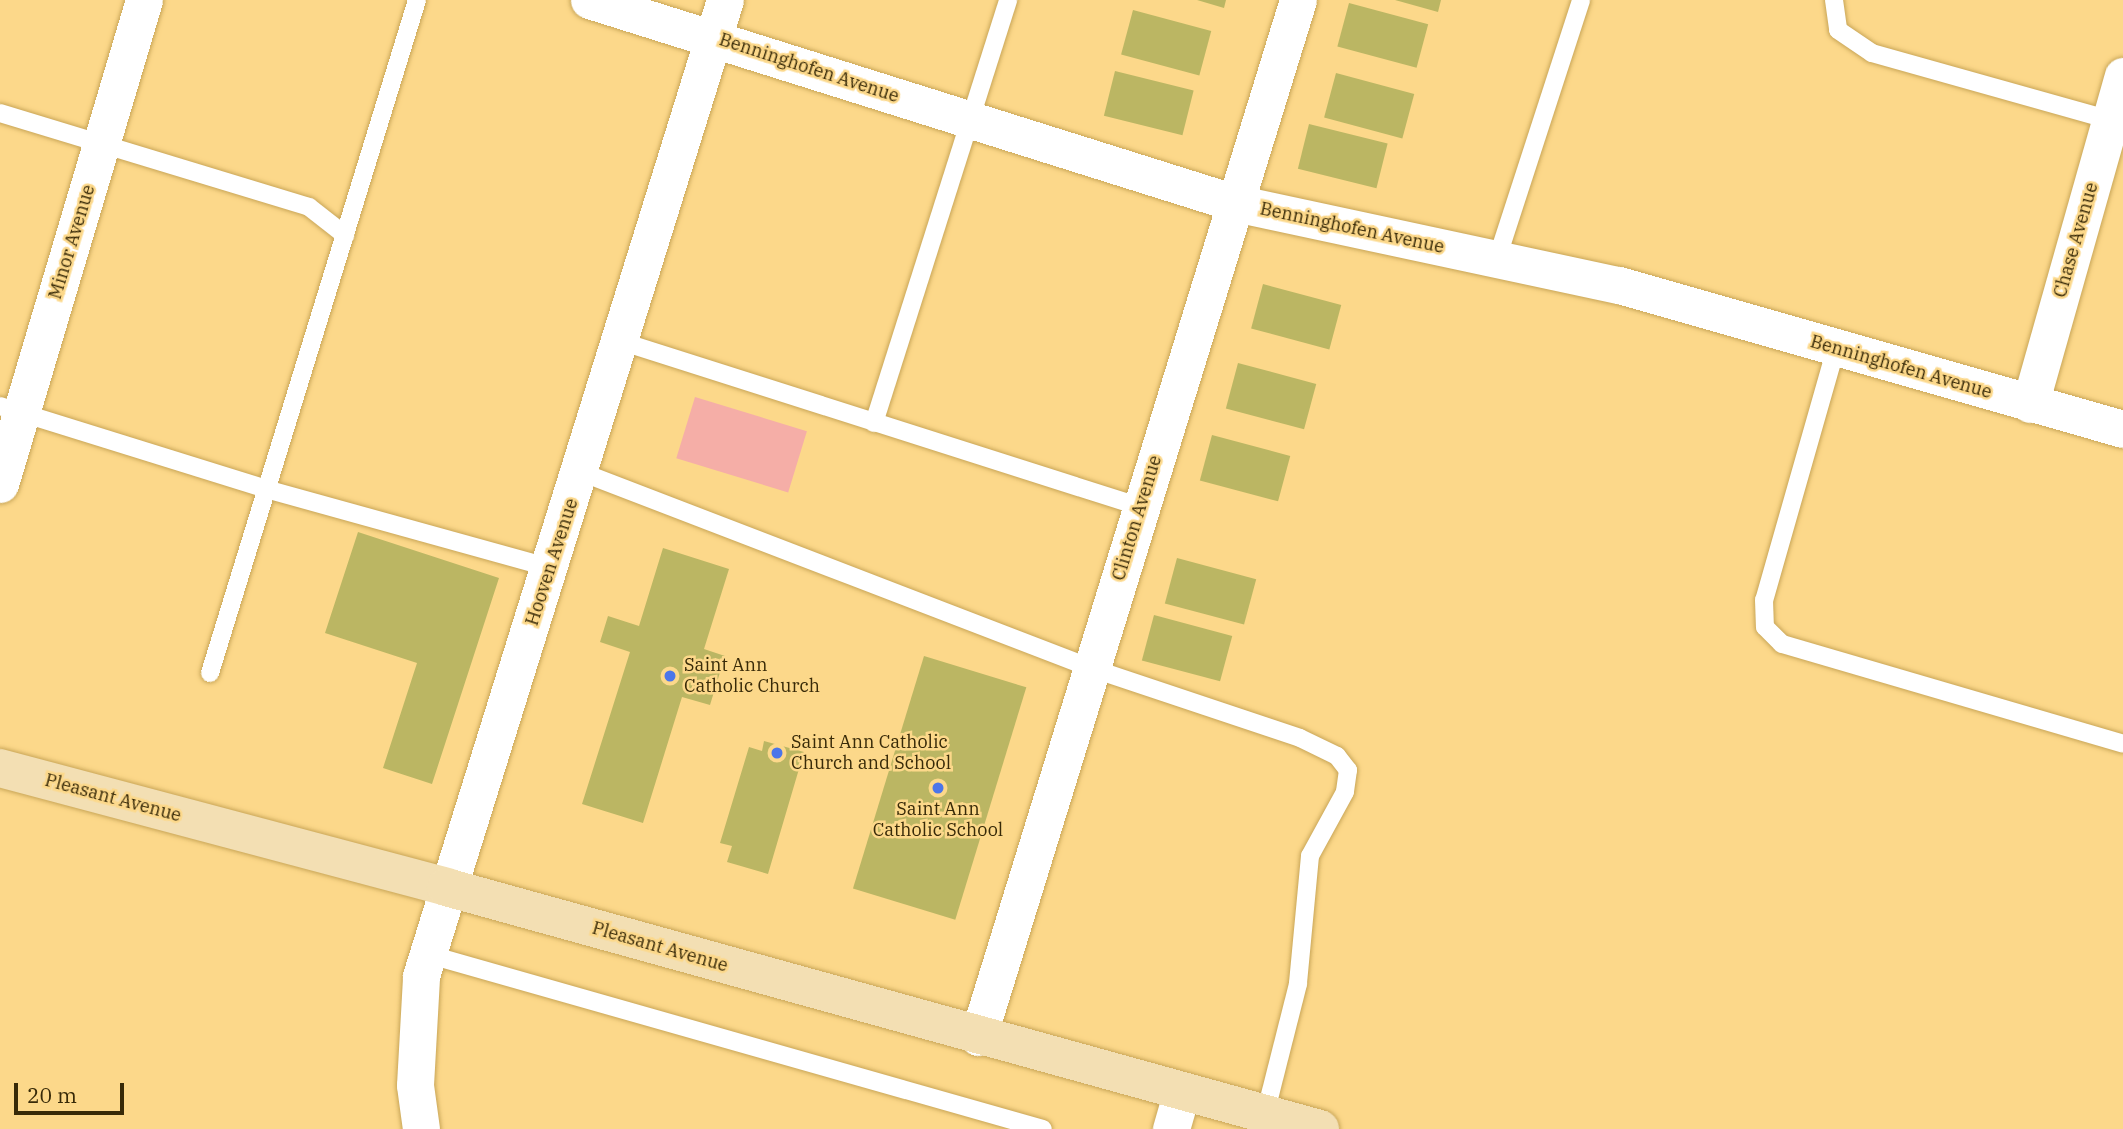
<!DOCTYPE html>
<style>
body{margin:0}
#map{position:relative;width:2123px;height:1129px;overflow:hidden;background:#fcd88a;font-family:"IBM Plex Serif",serif}
div>[style]{position:absolute}
[style*='--x']{left:calc(var(--x)*1px);top:calc(var(--y)*1px);width:calc(var(--w)*1px);rotate:calc(var(--a)*1deg)}
.green>*{inset:0;background:#f5aea7;transform-origin:0 0}
.building>*{inset:0;background:#bbb663;transform-origin:0 0}
.roads{filter:drop-shadow(0 0 2px #c9a658) drop-shadow(0 0 2px #c9a658)}
.lane>*{height:18px;margin:-9px;padding:0 9px;transform-origin:9px;border-radius:9px;background:#fff}
.street>*{height:37px;margin:-18.5px;padding:0 18.5px;transform-origin:18.5px;border-radius:18.5px;background:#fff}
.primary>*{height:38px;margin:-19px;padding:0 19px;transform-origin:19px;border-radius:19px;background:#f3dfb3}
.dots>*{width:19px;height:19px;translate:-50% -50%;box-sizing:border-box;border:4px solid #fcd88a;border-radius:50%}
span{translate:-50% -50%;white-space:nowrap;text-align:center;line-height:1.15;-webkit-text-stroke:5px #fcd88a;paint-order:stroke}
.street-label{font-size:18px;color:#382a08}
.poi-label{font-size:18px;color:#382a08}
.left{translate:0 -50%;text-align:left}
.scale{position:absolute;left:14px;top:1083px;width:110px;height:32px;box-sizing:border-box;border:4px solid #382a08;border-top:0;padding-left:9px;font-size:21px;line-height:24px;white-space:nowrap;color:#382a08;-webkit-text-stroke:5px #fcd88a;paint-order:stroke}
</style>
<div id="map">
<div class="green">
<i style="left:695px;top:397px;width:117px;height:64px;rotate:17deg"></i>
</div>
<div class="building">
<i style="clip-path:polygon(1197px 0,1226px 0,1224px 8px)"></i>
<i style="clip-path:polygon(1395px 0,1441px 0,1438px 12px)"></i>
<i style="left:1349px;top:3px;width:82px;height:45px;rotate:15deg"></i>
<i style="left:1133px;top:10px;width:81px;height:46px;rotate:15deg"></i>
<i style="left:1115px;top:71px;width:81px;height:46px;rotate:14deg"></i>
<i style="left:1336px;top:73px;width:81px;height:46px;rotate:15deg"></i>
<i style="left:1309px;top:124px;width:81px;height:46px;rotate:14deg"></i>
<i style="left:1263px;top:284px;width:81px;height:46px;rotate:15deg"></i>
<i style="left:1238px;top:363px;width:81px;height:47px;rotate:15deg"></i>
<i style="left:1212px;top:435px;width:81px;height:47px;rotate:15deg"></i>
<i style="clip-path:polygon(358px 532px,499px 578px,432px 784px,383px 768px,417px 663px,325px 633px)"></i>
<i style="clip-path:polygon(663px 548px,729px 569px,704px 649px,725px 656px,710px 705px,682px 697px,643px 823px,582px 804px,630px 652px,600px 642px,608px 616px,639px 626px)"></i>
<i style="left:1177px;top:558px;width:82px;height:47px;rotate:15deg"></i>
<i style="left:1154px;top:615px;width:81px;height:47px;rotate:15deg"></i>
<i style="left:924px;top:656px;width:107px;height:243px;rotate:17deg"></i>
<i style="clip-path:polygon(764px 741px,804px 752px,768px 874px,727px 862px,732px 846px,720px 843px,749px 747px,762px 751px)"></i>
</div>
<div class="roads">
<div class="lane">
<i style="--x:1834;--y:0;--w:30;--a:82"></i>
<i style="--x:1838;--y:30;--w:41;--a:34.1"></i>
<i style="--x:1872;--y:53;--w:247;--a:15.7"></i>
<i style="--x:0;--y:113;--w:323;--a:16.9"></i>
<i style="--x:309;--y:207;--w:46;--a:37.9"></i>
<i style="--x:1497;--y:259;--w:272;--a:-72"></i>
<i style="--x:620;--y:341;--w:547;--a:17.67"></i>
<i style="--x:1836;--y:348;--w:262;--a:105.9"></i>
<i style="--x:1764;--y:600;--w:27;--a:88"></i>
<i style="--x:1765;--y:627;--w:24;--a:45"></i>
<i style="--x:1782;--y:644;--w:355;--a:16.3"></i>
<i style="--x:0;--y:406;--w:279;--a:17.3"></i>
<i style="--x:266;--y:489;--w:296;--a:15.5"></i>
<i style="--x:874;--y:423;--w:444;--a:-72.4"></i>
<i style="--x:581;--y:472;--w:546;--a:21.02"></i>
<i style="--x:1091;--y:668;--w:220;--a:18.5"></i>
<i style="--x:1300;--y:738;--w:41;--a:25.9"></i>
<i style="--x:1337;--y:756;--w:18;--a:52"></i>
<i style="--x:1348;--y:770;--w:22;--a:98"></i>
<i style="--x:1345;--y:792;--w:73;--a:118.7"></i>
<i style="--x:1310;--y:856;--w:129;--a:95.4"></i>
<i style="--x:1298;--y:984;--w:134;--a:104.2"></i>
<i style="--x:210;--y:673;--w:704;--a:-72.9"></i>
<i style="--x:427;--y:954;--w:640;--a:15.86"></i>
</div>
<div class="street">
<i style="--x:589;--y:0;--w:677;--a:17.44"></i>
<i style="--x:1235;--y:203;--w:393;--a:12.1"></i>
<i style="--x:1619;--y:285;--w:524;--a:15.95"></i>
<i style="--x:2030;--y:404;--w:341;--a:-74.2"></i>
<i style="--x:0;--y:484;--w:505;--a:-73.43"></i>
<i style="--x:978;--y:1037;--w:1085;--a:-72.85"></i>
<i style="--x:421;--y:1129;--w:44;--a:-97.8"></i>
<i style="--x:415;--y:1085;--w:109;--a:-86.8"></i>
<i style="--x:421;--y:976;--w:1022;--a:-72.7"></i>
<i style="--x:1171;--y:1129;--w:40;--a:-74"></i>
</div>
<div class="primary">
<i style="--x:0;--y:768;--w:462;--a:14.9"></i>
<i style="--x:446;--y:887;--w:907;--a:15.48"></i>
</div>
</div>
<div class="dots">
<i style="left:670px;top:676px;background:#4c76e9"></i>
<i style="left:777px;top:753px;background:#4c76e9"></i>
<i style="left:938px;top:788px;background:#4c76e9"></i>
</div>
<div class="street-label">
<span style="left:809px;top:68px;rotate:18deg">Benninghofen Avenue</span>
<span style="left:1352px;top:228px;rotate:12deg">Benninghofen Avenue</span>
<span style="left:2076px;top:240px;rotate:-74deg">Chase Avenue</span>
<span style="left:72px;top:242px;rotate:-73deg">Minor Avenue</span>
<span style="left:1901px;top:367px;rotate:16deg">Benninghofen Avenue</span>
<span style="left:1137px;top:518px;rotate:-73deg">Clinton Avenue</span>
<span style="left:552px;top:562px;rotate:-72deg">Hooven Avenue</span>
<span style="left:113px;top:798px;rotate:15deg">Pleasant Avenue</span>
<span style="left:660px;top:947px;rotate:16deg">Pleasant Avenue</span>
</div>
<div class="poi-label">
<span class="left" style="left:684px;top:676px">Saint Ann<br>Catholic Church</span>
<span class="left" style="left:791px;top:753px">Saint Ann Catholic<br>Church and School</span>
<span style="left:938px;top:820px">Saint Ann<br>Catholic School</span>
</div>
<div class="scale">20 m</div>
</div>
